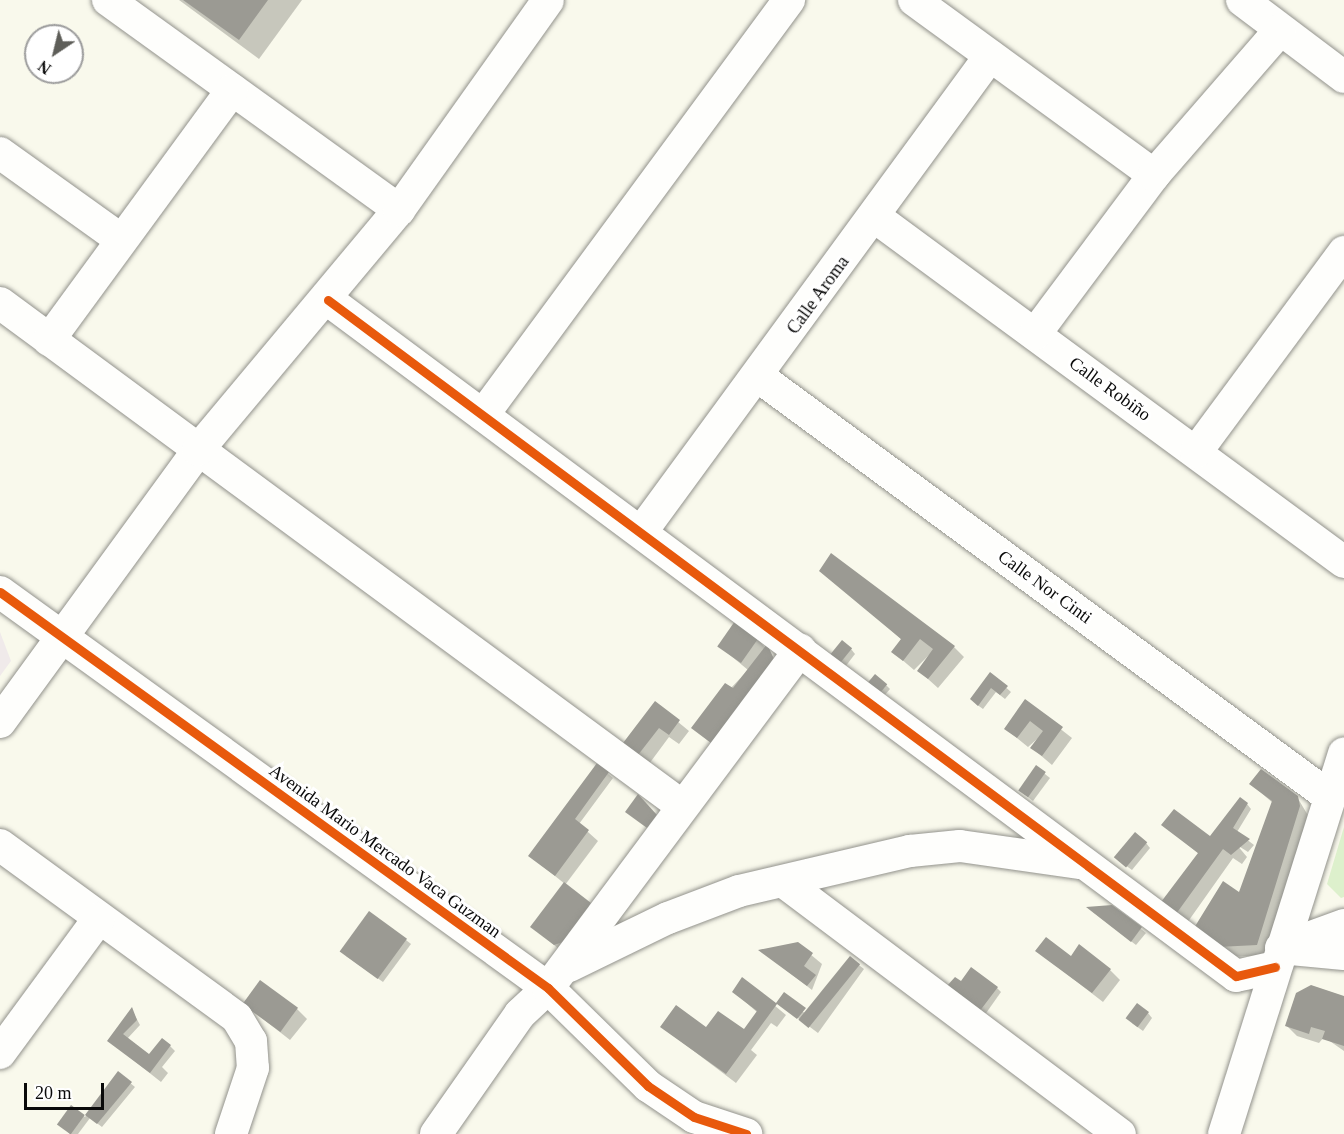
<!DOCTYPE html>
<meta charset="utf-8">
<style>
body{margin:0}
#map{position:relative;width:1344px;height:1134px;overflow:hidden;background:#f9f9ec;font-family:Georgia,serif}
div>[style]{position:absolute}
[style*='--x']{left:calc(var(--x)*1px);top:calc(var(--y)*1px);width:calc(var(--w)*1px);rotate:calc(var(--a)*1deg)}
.industrial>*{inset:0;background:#f0eaea}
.green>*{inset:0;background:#ddf0cc}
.shadow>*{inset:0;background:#0003}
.building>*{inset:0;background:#9b9a93;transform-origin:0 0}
.roads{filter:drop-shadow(0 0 2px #92928c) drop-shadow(0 0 2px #92928c)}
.minor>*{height:32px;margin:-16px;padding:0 16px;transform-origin:16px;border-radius:16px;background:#fefefc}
.cycleway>*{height:9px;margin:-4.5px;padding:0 4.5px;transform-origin:4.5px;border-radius:4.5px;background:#e8590c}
span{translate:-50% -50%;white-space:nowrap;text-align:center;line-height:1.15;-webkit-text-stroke:6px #fff;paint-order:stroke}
.street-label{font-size:18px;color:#0a0a0a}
.north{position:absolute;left:24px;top:24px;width:60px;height:60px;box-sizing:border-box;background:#fff;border:2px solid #9d9d9d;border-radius:50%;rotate:215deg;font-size:16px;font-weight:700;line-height:24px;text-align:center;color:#0a0a0a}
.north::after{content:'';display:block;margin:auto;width:21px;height:27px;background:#5e5e59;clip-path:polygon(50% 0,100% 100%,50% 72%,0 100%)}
.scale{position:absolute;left:24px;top:1083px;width:80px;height:27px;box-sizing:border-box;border:3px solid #0a0a0a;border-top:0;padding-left:8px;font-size:18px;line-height:21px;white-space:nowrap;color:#0a0a0a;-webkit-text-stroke:4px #fff;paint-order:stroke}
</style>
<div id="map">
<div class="industrial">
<i style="clip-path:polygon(0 632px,11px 661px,0 676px)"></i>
</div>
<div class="green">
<i style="clip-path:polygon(1344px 827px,1344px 897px,1341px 898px,1327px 884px)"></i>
</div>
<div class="shadow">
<i style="clip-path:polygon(179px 0,302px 0,259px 59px)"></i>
<i style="clip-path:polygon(868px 609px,954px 647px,964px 657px,938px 688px,919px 671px,934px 650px,914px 670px,893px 652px,902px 640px)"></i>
<i style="clip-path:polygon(758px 639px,783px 670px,722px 752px,693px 728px,748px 670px,718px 645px)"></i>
<i style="clip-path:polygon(851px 649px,855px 654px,845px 667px,837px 661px)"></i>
<i style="clip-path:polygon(991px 674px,1011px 692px,1005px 699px,996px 692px,983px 709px,976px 704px)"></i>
<i style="clip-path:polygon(886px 685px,890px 689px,884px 696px,874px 689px)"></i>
<i style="clip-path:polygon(1026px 702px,1072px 738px,1052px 765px,1032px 748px,1044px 733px,1028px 747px,1006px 729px)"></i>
<i style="clip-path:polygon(655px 703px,689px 731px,679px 744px,669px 737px,649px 764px,634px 753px)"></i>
<i style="clip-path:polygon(597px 765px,613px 778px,579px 824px,598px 841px,565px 885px,600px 914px,565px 954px,532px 927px,565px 884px,530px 856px)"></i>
<i style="clip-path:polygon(1036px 767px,1050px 778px,1033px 801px,1024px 794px)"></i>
<i style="clip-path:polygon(1251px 784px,1297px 797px,1309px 817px,1266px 955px,1229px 957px,1206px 938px,1240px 894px,1273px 803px)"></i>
<i style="clip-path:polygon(1247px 804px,1251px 809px,1237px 832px,1254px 845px,1248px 852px,1237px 845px,1247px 857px,1242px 864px,1233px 858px,1187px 923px,1173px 912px,1199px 854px,1163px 825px,1210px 838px)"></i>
<i style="clip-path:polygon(1146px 843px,1150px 848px,1132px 870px,1121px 862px)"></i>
<i style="clip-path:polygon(1112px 906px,1146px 933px,1136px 945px,1093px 912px)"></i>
<i style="clip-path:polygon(406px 940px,411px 944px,383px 982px,346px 956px)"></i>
<i style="clip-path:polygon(798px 944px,822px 964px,812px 990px,760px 950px)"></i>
<i style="clip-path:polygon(1037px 951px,1110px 970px,1120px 980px,1103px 1002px)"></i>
<i style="clip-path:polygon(850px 958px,864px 969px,818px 1033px,779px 1004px,809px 1014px)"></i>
<i style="clip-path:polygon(743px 979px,786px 1015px,777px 1027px,771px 1023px,751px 1050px,757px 1055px,736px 1083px,662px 1027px,744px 1032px,758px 1013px,734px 992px)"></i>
<i style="clip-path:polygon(961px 983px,997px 988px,1001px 992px,984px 1016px)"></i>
<i style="clip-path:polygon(1344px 997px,1344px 1051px,1324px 1037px,1319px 1043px,1297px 1036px,1287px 1026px)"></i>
<i style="clip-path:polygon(244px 1004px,297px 1009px,307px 1019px,290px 1040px)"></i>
<i style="clip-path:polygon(132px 1010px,140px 1025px,127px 1039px,150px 1056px,170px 1046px,175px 1051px,162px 1067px,168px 1073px,161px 1082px,109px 1041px)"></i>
<i style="clip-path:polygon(1148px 1013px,1152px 1018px,1143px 1031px,1132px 1023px)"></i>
<i style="clip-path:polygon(118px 1073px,135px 1087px,102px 1127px,90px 1118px,78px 1134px,70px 1134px,59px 1124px,72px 1107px,85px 1117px)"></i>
</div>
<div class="building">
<i style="clip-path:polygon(183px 0,268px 0,239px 40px)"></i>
<i style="clip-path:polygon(831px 553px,955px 646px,928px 679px,917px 671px,933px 649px,920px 639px,903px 661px,891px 652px,901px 639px,819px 571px)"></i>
<i style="left:735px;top:621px;width:29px;height:31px;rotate:35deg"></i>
<i style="left:842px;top:640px;width:13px;height:19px;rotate:39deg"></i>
<i style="clip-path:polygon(767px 644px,774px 659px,711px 743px,691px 728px,725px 683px,733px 688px)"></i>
<i style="clip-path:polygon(990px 672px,1008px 686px,1000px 695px,991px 688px,978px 706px,970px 699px)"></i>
<i style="left:875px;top:674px;width:16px;height:13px;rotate:40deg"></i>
<i style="clip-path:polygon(1025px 699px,1063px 727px,1042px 756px,1030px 748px,1043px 731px,1030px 721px,1017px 738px,1004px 729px)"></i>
<i style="clip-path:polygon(655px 701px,680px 720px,669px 735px,659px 728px,638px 755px,623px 743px)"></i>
<i style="clip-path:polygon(597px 763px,609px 772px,575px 819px,589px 830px,555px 876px,528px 856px)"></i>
<i style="left:1036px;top:765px;width:12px;height:31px;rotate:35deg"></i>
<i style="clip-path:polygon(1261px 769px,1298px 796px,1300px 806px,1257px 945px,1218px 947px,1194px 928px,1223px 881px,1239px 892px,1272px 801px,1249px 784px)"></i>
<i style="clip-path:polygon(638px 794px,657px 815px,647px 828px,625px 812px)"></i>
<i style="clip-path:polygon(1240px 797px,1248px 803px,1233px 828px,1250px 839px,1231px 855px,1223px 849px,1176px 914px,1161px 902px,1198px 853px,1161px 825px,1174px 809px,1210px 836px)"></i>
<i style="left:1135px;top:832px;width:16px;height:33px;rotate:40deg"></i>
<i style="clip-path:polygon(564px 882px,591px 903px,563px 942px,554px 945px,530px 927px)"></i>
<i style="clip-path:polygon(1112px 905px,1142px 927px,1131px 942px,1086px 907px)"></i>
<i style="left:369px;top:911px;width:47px;height:50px;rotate:36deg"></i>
<i style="clip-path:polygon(1046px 937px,1071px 956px,1079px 944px,1111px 969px,1092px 993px,1035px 951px)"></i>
<i style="clip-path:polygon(798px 942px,813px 953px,804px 966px,816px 975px,807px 986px,758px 950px)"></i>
<i style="left:850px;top:956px;width:13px;height:82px;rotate:39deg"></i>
<i style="clip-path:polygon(971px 967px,998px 987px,979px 1012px,946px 987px,955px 977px,961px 981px)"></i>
<i style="clip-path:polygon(742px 977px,776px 1003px,784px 992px,806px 1008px,797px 1019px,777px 1004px,726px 1074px,660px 1027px,676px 1005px,706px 1027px,718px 1011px,744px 1029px,757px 1011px,732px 992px)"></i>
<i style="left:260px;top:980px;width:47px;height:30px;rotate:36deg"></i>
<i style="clip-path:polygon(1311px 985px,1344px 996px,1344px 1046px,1322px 1039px,1325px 1031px,1311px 1027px,1309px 1034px,1285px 1026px,1296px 993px)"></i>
<i style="left:1137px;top:1003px;width:15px;height:19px;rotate:37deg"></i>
<i style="clip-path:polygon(132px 1007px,137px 1020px,123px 1034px,149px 1054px,162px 1038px,171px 1045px,150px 1073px,107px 1041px)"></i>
<i style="clip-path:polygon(118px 1071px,132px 1082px,97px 1124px,85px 1115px)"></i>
<i style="left:71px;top:1105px;width:17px;height:24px;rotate:36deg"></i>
</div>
<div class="roads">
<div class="minor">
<i style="--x:108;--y:0;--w:359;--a:35.8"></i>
<i style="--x:914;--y:0;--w:297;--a:36.1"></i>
<i style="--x:1242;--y:0;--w:128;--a:37"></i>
<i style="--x:0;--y:153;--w:148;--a:35.6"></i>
<i style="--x:875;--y:217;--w:582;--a:36.34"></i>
<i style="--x:328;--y:300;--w:1132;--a:36.67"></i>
<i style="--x:1236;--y:976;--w:40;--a:-13"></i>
<i style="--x:0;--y:303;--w:847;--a:36.41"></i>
<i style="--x:1035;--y:334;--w:199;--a:-53.2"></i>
<i style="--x:1154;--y:175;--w:192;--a:-49"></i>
<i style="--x:49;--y:340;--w:310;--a:-53.8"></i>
<i style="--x:759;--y:377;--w:709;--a:36.34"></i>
<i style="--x:483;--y:415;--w:516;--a:-53.6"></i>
<i style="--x:1196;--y:452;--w:249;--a:-53.5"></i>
<i style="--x:642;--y:531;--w:589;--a:-53.77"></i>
<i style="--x:0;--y:592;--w:676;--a:35.85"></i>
<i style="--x:548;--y:988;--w:140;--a:44.4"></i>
<i style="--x:648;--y:1086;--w:55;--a:34"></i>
<i style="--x:694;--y:1117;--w:55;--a:18.1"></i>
<i style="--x:0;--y:722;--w:336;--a:-53.9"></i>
<i style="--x:198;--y:450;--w:313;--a:-50.1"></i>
<i style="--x:399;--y:210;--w:257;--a:-54.6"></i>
<i style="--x:0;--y:845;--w:293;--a:36.1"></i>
<i style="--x:237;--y:1018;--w:27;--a:59"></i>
<i style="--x:251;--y:1041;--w:27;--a:86"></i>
<i style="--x:253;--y:1068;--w:70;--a:108.4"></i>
<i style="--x:784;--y:882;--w:420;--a:36.9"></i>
<i style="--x:1281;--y:948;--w:67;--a:-20.1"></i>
<i style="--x:1291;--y:949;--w:53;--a:5.4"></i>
<i style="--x:569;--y:966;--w:110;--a:-25.9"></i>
<i style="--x:668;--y:918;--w:76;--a:-20.8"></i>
<i style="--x:739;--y:891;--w:176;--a:-13.2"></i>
<i style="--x:910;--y:851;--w:50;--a:-5.7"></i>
<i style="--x:960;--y:846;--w:120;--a:8.1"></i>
<i style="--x:0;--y:1053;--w:167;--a:-53.7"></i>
<i style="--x:436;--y:1134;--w:146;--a:-55"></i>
<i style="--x:520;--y:1014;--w:38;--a:-43"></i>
<i style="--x:548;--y:988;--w:422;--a:-53.3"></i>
<i style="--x:1224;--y:1134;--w:399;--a:-72.5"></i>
</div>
</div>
<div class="cycleway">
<i style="--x:328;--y:300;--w:1132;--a:36.67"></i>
<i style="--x:1236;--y:976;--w:40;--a:-13"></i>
<i style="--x:0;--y:592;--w:676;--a:35.85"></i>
<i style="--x:548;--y:988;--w:140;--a:44.4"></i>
<i style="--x:648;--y:1086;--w:55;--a:34"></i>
<i style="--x:694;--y:1117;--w:55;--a:18.1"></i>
</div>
<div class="street-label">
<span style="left:818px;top:295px;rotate:-54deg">Calle Aroma</span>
<span style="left:1110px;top:389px;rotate:36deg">Calle Robiño</span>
<span style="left:1045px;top:587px;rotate:36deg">Calle Nor Cinti</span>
<span style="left:385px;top:851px;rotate:36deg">Avenida Mario Mercado Vaca Guzman</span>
</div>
<div class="north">N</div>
<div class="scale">20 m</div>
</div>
